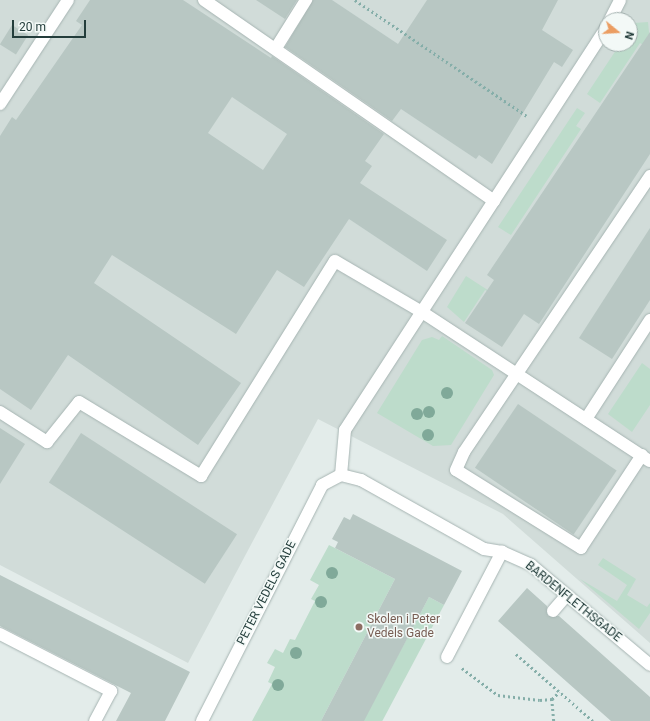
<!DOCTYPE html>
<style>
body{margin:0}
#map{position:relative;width:650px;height:721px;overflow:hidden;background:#e3ecea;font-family:Roboto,sans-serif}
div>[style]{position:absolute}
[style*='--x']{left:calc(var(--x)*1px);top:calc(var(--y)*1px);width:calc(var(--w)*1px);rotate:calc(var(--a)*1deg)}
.built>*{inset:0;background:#d1dcd9}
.green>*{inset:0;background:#bddccb;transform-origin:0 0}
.building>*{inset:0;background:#b8c7c3;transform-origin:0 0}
.path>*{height:2.5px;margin-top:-1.25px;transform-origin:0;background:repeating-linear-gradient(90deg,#85aea9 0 2px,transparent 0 5px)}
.roads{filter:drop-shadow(0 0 1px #a6b4b2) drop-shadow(0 0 1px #a6b4b2)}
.lane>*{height:12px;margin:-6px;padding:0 6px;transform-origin:6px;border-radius:6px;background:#fff}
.street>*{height:12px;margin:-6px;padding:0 6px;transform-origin:6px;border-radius:6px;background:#fff}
.trees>*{width:12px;height:12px;margin:-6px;border-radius:50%;background:#80a999}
.dots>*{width:11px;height:11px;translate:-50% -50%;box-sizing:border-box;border:2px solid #f3f9f7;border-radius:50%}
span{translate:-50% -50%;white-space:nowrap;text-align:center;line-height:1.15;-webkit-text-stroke:3px #f3f9f7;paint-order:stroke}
.street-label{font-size:12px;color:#233d3b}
.education-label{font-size:12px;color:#785e54}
.left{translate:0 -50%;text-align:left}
.north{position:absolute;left:598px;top:12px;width:40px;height:40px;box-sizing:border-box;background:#f3f9f7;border:1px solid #a0aeac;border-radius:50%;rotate:108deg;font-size:11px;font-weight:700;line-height:16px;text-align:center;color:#233d3b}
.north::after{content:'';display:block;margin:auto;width:14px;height:18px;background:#eb9d62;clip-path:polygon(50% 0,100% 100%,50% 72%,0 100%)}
.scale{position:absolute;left:12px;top:20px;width:74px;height:18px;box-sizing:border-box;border:2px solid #233d3b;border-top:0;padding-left:5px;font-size:12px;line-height:14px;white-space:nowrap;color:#233d3b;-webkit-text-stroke:3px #f3f9f7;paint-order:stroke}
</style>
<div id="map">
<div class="built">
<i style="clip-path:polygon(evenodd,0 0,650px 0,650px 643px,503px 514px,318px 419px,188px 663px,0 565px,0 0,606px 20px,630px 20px,630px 44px,606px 44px,606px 20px)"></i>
</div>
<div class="green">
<i style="clip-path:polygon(648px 22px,650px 42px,645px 46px,640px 43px,600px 103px,587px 94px,620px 44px,630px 44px,630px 29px,634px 23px)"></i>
<i style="clip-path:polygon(577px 108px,585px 113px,576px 126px,581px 129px,511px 235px,498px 227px)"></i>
<i style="clip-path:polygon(466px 276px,497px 296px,485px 290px,464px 322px,447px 307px)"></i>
<i style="clip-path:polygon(442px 336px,492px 370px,494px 375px,451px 445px,433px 446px,377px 413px,422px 340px,432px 337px,439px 340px)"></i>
<i style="clip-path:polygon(642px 363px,650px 369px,650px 405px,632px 432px,608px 414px)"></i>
<i style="clip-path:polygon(329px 545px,395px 579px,321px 721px,252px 721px,272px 684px,268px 682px,275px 667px,267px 663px,275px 649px,283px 653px,290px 639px,295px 640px,315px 601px,311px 599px,319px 585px,310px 580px)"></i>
<i style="clip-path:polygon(603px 558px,636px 579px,627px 595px,647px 607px,650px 603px,650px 613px,639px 629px,580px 579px,617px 601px,627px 585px,598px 565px)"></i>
<i style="left:429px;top:597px;width:17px;height:140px;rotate:28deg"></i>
</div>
<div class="building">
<i style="clip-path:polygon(evenodd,90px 0,183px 0,271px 58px,272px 56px,384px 134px,365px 161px,372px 166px,360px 183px,447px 240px,427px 271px,349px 219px,304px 287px,277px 270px,236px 334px,112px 255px,94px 283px,241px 383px,198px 445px,68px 355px,31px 410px,0 389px,0 136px,12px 117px,16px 120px,82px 25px,76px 21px,90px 0,232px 97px,287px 134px,263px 170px,208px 133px,232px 97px)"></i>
<i style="clip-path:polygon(256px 0,297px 0,285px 19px)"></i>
<i style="clip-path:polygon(313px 0,332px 0,398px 44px,427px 0,558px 0,542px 30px,573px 50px,562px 67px,554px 62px,492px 164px,479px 155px,476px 159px,401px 109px,392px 121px,285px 47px)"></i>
<i style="left:12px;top:25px;width:19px;height:23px;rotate:32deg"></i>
<i style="clip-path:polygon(650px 32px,650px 154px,539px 324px,524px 314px,502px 347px,465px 323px,494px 280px,487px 275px)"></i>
<i style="clip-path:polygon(650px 228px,650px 300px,612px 359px,579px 338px)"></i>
<i style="left:518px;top:404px;width:119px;height:77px;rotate:34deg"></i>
<i style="clip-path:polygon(0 428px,25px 444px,0 484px)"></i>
<i style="left:81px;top:433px;width:186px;height:59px;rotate:33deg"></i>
<i style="clip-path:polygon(353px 514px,462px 571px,444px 605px,429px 597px,364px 721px,321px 721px,395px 579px,335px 548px,338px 542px,332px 539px,344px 517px,350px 520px)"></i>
<i style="clip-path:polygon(0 575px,190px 672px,165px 721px,116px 721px,131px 693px,0 626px)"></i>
<i style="clip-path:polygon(527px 588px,547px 606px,548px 616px,559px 616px,650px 697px,650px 721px,611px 721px,498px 621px)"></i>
</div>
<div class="path">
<i style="--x:355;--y:0;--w:207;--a:34"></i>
<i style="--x:516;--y:654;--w:102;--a:41"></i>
<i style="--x:462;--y:668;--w:45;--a:36.9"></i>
<i style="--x:498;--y:695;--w:42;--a:6.8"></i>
<i style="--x:540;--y:700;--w:12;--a:-5"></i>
<i style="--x:552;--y:699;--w:10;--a:-45"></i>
<i style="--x:552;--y:699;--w:22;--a:85"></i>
</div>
<div class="roads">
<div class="lane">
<i style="--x:204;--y:0;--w:353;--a:34.7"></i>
<i style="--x:610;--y:20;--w:22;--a:-63"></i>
<i style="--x:276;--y:48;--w:57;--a:-58"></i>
<i style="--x:0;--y:104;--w:124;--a:-56.8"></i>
<i style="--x:0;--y:412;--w:56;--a:32.6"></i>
<i style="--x:47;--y:442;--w:51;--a:-51.3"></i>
<i style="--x:79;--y:402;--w:143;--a:31.2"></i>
<i style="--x:201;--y:476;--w:253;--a:-58.1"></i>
<i style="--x:335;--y:261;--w:101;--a:30.4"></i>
<i style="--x:422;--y:312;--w:272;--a:33.2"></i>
<i style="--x:586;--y:419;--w:118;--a:-57.1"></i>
<i style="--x:642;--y:455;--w:111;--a:123.3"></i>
<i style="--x:581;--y:548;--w:147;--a:-148"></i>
<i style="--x:456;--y:470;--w:20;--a:-66"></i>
<i style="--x:464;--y:452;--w:333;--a:-56"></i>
<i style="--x:341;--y:475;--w:45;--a:-84.9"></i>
<i style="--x:345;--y:430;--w:479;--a:-57"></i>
<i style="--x:553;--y:611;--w:21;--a:-49"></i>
<i style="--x:0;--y:634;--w:125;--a:27.2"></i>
<i style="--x:111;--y:691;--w:34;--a:118"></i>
<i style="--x:447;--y:657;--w:119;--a:-62.4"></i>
</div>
<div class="street">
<i style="--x:202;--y:721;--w:265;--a:-63"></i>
<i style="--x:322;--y:485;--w:21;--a:-28"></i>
<i style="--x:341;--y:475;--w:21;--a:14"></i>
<i style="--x:361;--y:480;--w:141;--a:29.3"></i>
<i style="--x:484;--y:549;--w:18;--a:9"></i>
<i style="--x:502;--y:552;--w:32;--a:24"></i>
<i style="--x:531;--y:565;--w:155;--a:40"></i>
</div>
</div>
<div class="trees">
<i style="left:447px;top:393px"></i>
<i style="left:429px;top:412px"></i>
<i style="left:417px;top:414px"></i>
<i style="left:428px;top:435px"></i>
<i style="left:332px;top:573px"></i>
<i style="left:321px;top:602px"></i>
<i style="left:296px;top:653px"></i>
<i style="left:278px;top:685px"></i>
</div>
<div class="dots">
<i style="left:359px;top:627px;background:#8d6e63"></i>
</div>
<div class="street-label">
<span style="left:267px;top:593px;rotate:-63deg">PETER VEDELS GADE</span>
<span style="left:573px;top:602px;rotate:39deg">BARDENFLETHSGADE</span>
</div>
<div class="education-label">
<span class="left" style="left:367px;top:627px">Skolen i Peter<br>Vedels Gade</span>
</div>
<div class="north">N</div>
<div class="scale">20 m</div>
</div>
